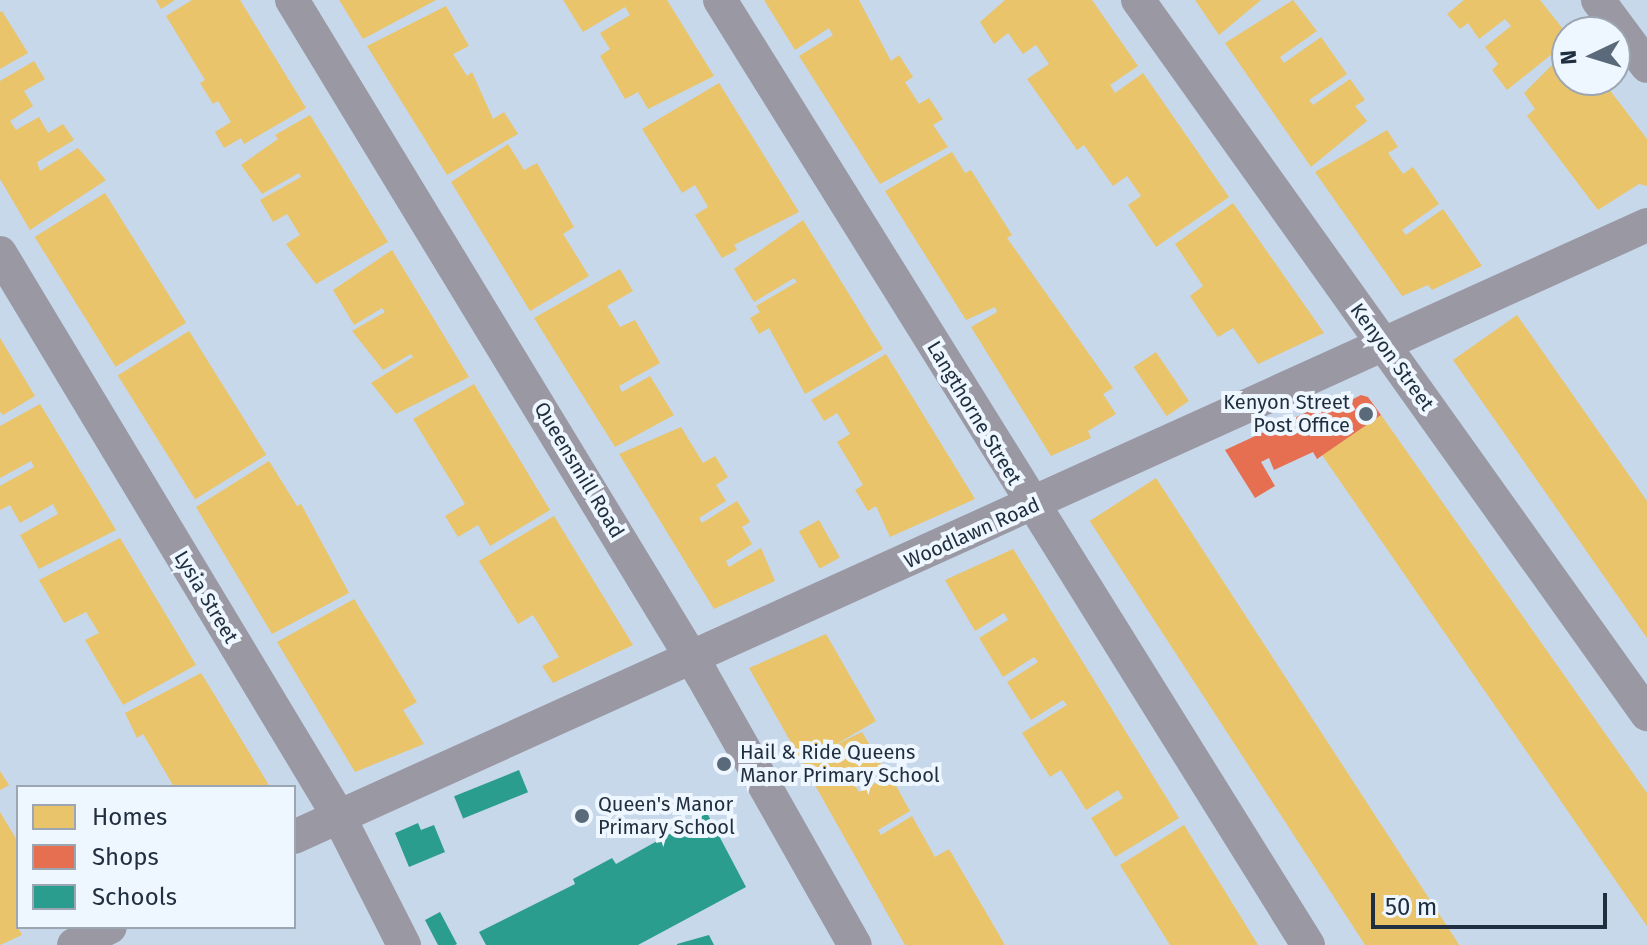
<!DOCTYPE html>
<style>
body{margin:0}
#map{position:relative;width:1647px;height:945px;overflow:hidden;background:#c7d8ea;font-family:"Fira Sans",sans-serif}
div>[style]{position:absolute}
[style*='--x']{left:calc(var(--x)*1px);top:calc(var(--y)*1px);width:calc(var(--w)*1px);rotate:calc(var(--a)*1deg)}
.homes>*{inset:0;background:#e9c46a;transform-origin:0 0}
.shops>*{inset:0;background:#e76f51}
.schools>*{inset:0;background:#2a9d8f;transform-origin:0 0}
.minor>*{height:34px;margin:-17px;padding:0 17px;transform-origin:17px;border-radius:17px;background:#9a98a3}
.dots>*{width:22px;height:22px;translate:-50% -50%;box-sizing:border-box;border:4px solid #eef6ff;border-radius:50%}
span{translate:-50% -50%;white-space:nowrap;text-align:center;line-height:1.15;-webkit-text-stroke:8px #eef6ff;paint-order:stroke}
.street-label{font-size:20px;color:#202f3f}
.poi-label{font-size:20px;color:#202f3f}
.right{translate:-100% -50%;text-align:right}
.left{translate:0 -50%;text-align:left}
.legend{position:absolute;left:16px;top:785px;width:280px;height:144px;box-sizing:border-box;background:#eef6ff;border:2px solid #9ca6b2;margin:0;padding:10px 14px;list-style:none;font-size:24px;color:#202f3f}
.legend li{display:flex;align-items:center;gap:16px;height:40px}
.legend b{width:40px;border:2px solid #9ca6b2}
.north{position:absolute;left:1551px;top:16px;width:80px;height:80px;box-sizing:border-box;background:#eef6ff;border:2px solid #9ca6b2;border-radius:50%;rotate:266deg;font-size:22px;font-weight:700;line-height:32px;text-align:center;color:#202f3f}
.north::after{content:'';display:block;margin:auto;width:28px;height:36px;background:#5a6a7b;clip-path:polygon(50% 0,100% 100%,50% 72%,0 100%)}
.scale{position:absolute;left:1371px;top:893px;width:236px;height:36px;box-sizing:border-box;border:4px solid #202f3f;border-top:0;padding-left:10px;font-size:24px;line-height:28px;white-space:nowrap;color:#202f3f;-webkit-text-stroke:6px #eef6ff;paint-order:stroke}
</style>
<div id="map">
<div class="homes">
<i style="clip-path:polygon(156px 0,175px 0,161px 9px)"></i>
<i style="clip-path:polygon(192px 0,240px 0,306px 108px,244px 144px,241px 138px,224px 148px,215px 132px,231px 122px,218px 101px,213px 104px,200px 83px,205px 80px,166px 16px)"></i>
<i style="clip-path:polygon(339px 0,436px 0,363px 39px)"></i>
<i style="clip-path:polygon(563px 0,667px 0,714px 76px,648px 109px,638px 92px,625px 99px,600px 56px,610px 49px,600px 33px,630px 15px,625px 7px,583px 32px)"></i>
<i style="clip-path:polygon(764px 0,859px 0,891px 61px,899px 55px,913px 77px,905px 82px,919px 104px,929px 98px,943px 119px,933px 125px,948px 147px,880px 184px,799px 56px,833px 35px,831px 32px,829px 28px,795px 50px)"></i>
<i style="clip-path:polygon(1005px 0,1092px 0,1138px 66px,1110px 85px,1115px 93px,1143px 73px,1229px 197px,1156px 247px,1128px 205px,1141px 196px,1127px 176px,1113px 186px,1084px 145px,1077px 150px,1027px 79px,1049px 64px,1036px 45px,1023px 54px,1008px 33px,994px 44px,980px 22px)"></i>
<i style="clip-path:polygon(1195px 0,1261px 0,1219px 35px)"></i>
<i style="clip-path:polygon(1293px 0,1317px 31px,1280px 57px,1284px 63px,1321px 37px,1347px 74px,1309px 100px,1313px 105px,1350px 79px,1365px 100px,1355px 106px,1367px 121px,1311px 167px,1225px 43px)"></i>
<i style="clip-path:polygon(1464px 0,1540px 0,1567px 34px,1567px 42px,1507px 90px,1492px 70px,1498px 64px,1485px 47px,1511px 26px,1505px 19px,1479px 39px,1468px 23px,1460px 29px,1447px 14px)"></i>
<i style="clip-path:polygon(446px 6px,469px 46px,453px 54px,467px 76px,472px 72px,493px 119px,504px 112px,518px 134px,447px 175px,367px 46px)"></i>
<i style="clip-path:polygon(2px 11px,28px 53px,0 69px,0 12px)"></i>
<i style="clip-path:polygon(1567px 50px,1567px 80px,1602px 80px,1647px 139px,1647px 186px,1639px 184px,1598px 210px,1527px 116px,1535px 109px,1524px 93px)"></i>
<i style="clip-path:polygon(34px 61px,45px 79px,24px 91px,33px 106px,10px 121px,16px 130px,39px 117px,48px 133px,63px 124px,74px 140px,37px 162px,40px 171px,78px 148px,106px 180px,30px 230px,0 179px,0 81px)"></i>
<i style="clip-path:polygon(719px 83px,799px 212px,734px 245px,737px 250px,722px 258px,695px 215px,708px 207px,695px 185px,682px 193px,642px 129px)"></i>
<i style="clip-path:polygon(310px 115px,388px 242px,316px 284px,286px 244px,300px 235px,287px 214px,273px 222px,260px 200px,301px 177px,299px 173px,262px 194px,241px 165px,278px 139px,275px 135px)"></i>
<i style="clip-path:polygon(1387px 130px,1398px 147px,1388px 153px,1403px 174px,1413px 167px,1439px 204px,1402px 230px,1406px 235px,1443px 209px,1482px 266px,1432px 290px,1428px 285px,1402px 296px,1315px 172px)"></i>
<i style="clip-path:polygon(508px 144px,524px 170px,537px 163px,549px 184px,574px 227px,563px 234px,589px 276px,530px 311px,451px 182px)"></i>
<i style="clip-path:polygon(952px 152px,965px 173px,971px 170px,1012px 235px,1007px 238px,1113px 388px,1103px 394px,1116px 414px,1088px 431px,1091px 438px,1051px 456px,971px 327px,997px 312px,995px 307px,966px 320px,885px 191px)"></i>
<i style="left:105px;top:193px;width:153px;height:83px;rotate:58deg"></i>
<i style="clip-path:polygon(1233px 203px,1324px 333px,1258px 364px,1233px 328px,1218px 337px,1204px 317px,1190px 296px,1203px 286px,1175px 244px)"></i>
<i style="clip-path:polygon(803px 220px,883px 349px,805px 394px,769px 328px,759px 334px,750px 318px,760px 312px,756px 306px,797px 282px,794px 278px,754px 302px,734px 269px)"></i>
<i style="clip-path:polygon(392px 250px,469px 377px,396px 414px,371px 383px,413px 357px,411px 354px,383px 370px,352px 331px,385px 312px,382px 308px,354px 325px,333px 290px)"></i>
<i style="clip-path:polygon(620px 269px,633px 291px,607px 306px,620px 327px,635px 320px,660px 363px,619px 386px,622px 392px,650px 376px,674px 415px,615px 447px,534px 318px)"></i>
<i style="clip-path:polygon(1517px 315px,1647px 501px,1647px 638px,1453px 360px)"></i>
<i style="left:189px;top:331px;width:146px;height:84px;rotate:58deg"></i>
<i style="clip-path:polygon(0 338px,35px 396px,3px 415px,0 412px)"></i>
<i style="left:1156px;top:352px;width:59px;height:27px;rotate:56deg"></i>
<i style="clip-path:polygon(886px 354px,975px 499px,890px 537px,876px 506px,868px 511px,855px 490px,863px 485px,837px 442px,850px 434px,837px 413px,824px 421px,811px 400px)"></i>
<i style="clip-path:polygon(474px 384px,550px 510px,490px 546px,478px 525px,458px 537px,445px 516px,465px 504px,413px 419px)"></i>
<i style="clip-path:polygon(40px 404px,116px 530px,39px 569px,20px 535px,58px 514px,53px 504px,20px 523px,10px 505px,0 510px,0 486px,34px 467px,31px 461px,0 478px,0 426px)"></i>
<i style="clip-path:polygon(1381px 415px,1647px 793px,1647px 926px,1322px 455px)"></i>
<i style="clip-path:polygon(681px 427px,703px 463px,715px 456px,728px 477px,716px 485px,726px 501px,699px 518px,702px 523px,737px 501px,750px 522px,742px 527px,752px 544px,726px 561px,729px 567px,761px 548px,775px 581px,714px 609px,619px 454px)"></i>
<i style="clip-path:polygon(269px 461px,297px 506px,301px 504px,349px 593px,272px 634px,196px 507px)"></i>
<i style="left:1156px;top:478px;width:559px;height:79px;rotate:57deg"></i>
<i style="clip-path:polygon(554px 516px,633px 645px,553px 683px,542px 666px,559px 657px,533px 615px,518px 624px,479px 561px)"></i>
<i style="left:819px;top:520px;width:43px;height:23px;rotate:61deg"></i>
<i style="clip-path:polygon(120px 538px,196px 665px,123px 705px,85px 640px,99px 633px,86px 612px,64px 623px,39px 580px)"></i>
<i style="clip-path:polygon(1013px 549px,1179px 818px,1115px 857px,1091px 818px,1123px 798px,1118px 790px,1086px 810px,1061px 770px,1050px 777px,1022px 733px,1067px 705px,1063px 700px,1031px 720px,1007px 682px,1038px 662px,1034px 657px,1003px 677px,979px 638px,1008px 620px,1004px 613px,975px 631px,945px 580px)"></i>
<i style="clip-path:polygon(354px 599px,417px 702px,403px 710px,424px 744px,355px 772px,277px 642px)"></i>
<i style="clip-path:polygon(826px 634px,876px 721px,833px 746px,862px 732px,883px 767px,854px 784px,859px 792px,890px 775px,910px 811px,878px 830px,881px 835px,912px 816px,935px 857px,949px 849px,1005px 945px,905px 945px,749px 668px)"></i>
<i style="clip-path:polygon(201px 673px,214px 694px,270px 787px,174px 787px,143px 734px,137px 738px,125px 713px)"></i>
<i style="clip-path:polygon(0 771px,9px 785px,0 790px)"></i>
<i style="clip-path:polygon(0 812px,18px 842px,17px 925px,22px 935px,0 945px)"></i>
<i style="clip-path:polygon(1184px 825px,1239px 914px,1258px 945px,1170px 945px,1120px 865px)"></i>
</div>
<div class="shops">
<i style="clip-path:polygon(1344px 395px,1347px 402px,1361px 395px,1368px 397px,1381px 415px,1317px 459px,1313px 452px,1274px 470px,1269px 458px,1261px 462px,1275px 486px,1255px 498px,1225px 450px)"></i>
</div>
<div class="schools">
<i style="left:519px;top:770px;width:24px;height:70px;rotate:68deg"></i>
<i style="clip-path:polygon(707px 813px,746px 887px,638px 945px,486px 945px,479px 932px,575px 884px,573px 879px,612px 858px,616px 864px)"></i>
<i style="clip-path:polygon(418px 823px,421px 830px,434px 825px,445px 852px,409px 867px,395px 833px)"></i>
<i style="clip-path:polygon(440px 912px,457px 944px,455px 945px,438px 945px,425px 920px)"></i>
<i style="clip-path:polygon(709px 935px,714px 945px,677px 945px,677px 944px)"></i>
</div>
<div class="minor">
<i style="--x:292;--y:0;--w:790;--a:58.73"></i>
<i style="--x:702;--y:675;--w:310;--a:60.5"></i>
<i style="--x:720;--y:0;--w:1113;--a:58.11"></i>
<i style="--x:1138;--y:0;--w:877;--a:54.52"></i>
<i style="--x:1598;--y:0;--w:82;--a:53.4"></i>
<i style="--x:0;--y:253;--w:656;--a:58.98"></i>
<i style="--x:338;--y:815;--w:146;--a:63.1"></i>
<i style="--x:294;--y:837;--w:1485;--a:-24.34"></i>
<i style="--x:74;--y:945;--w:40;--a:-26.6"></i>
</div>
<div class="dots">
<i style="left:1366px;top:414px;background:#5a6a7b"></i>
<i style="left:724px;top:764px;background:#5a6a7b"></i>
<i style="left:582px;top:816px;background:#5a6a7b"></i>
</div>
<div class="street-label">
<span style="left:1392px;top:357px;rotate:54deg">Kenyon Street</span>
<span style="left:974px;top:413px;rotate:59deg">Langthorne Street</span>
<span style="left:579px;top:470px;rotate:59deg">Queensmill Road</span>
<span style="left:972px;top:533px;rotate:-24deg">Woodlawn Road</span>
<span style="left:206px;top:597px;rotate:59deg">Lysia Street</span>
</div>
<div class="poi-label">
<span class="right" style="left:1350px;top:414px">Kenyon Street<br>Post Office</span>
<span class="left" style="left:740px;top:764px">Hail &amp; Ride Queens<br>Manor Primary School</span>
<span class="left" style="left:598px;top:816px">Queen's Manor<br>Primary School</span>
</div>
<ul class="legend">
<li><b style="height:22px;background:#e9c46a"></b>Homes</li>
<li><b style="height:22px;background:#e76f51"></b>Shops</li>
<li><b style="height:22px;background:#2a9d8f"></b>Schools</li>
</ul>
<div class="north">N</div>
<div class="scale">50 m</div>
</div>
